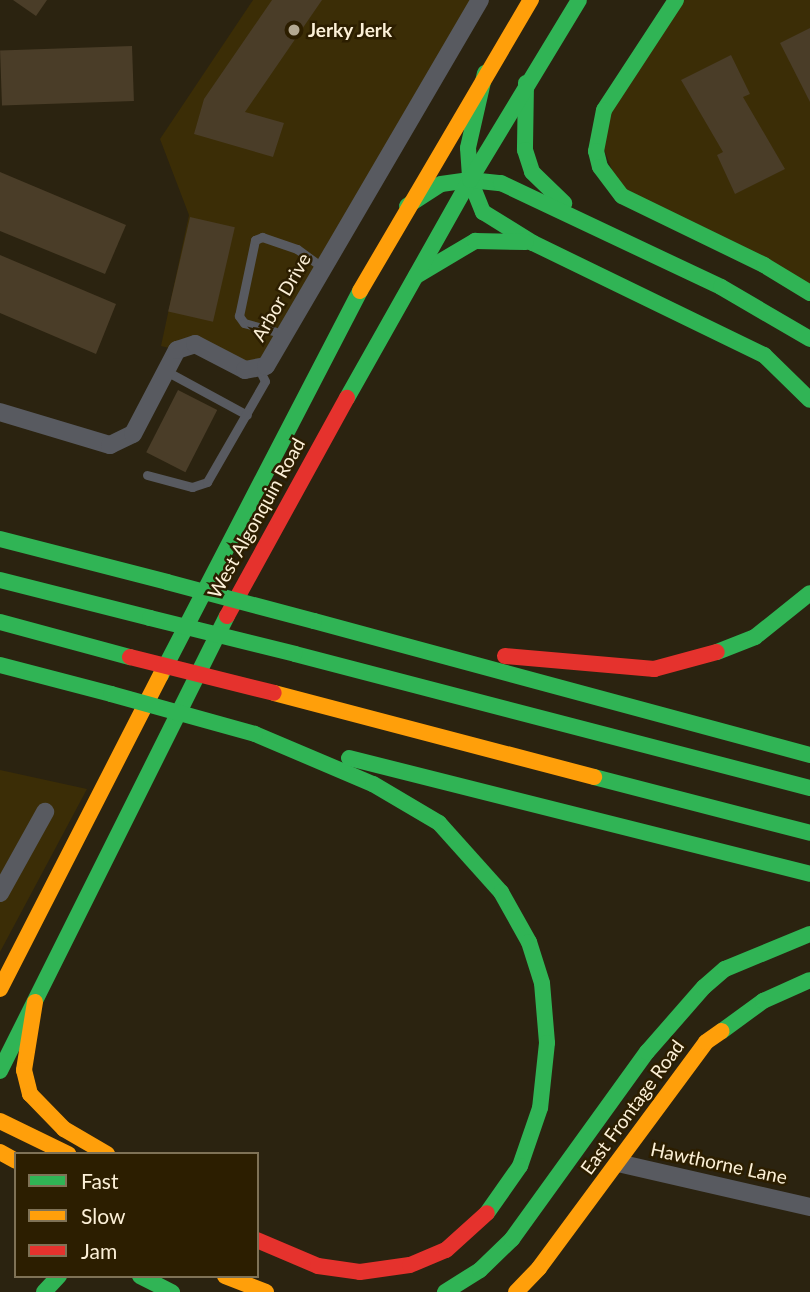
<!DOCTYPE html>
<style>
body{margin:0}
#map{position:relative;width:810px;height:1292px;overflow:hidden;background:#2b2310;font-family:Lato,sans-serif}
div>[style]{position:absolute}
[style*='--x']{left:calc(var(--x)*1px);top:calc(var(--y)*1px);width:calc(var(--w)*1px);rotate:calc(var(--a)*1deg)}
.built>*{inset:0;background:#3b2d06}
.building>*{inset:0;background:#4a3d28;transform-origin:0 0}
.lane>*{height:9px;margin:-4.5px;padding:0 4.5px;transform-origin:4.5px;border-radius:4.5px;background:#585a60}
.street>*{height:18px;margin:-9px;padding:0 9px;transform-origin:9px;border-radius:9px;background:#585a60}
.fast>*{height:16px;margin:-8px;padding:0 8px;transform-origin:8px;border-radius:8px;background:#30b455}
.slow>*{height:16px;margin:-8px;padding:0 8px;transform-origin:8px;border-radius:8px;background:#ff9f0a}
.jam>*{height:16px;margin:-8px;padding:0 8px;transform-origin:8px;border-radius:8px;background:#e5322d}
.fast-bridge>*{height:16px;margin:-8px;padding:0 8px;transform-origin:8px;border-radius:8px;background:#30b455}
.jam-bridge>*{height:16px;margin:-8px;padding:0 8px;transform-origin:8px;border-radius:8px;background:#e5322d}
.dots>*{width:19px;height:19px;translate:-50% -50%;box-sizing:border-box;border:4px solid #2c1e00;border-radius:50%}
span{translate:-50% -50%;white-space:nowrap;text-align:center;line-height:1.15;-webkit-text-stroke:5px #2c1e00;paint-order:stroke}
.poi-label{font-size:19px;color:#fcf0d7;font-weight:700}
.left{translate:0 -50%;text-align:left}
.street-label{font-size:19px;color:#fcf0d7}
.legend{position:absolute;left:14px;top:1152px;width:245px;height:126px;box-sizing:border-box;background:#2c1e00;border:2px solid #7f7256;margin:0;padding:9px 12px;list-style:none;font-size:21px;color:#fcf0d7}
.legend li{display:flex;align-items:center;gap:14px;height:35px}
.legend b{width:35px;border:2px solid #7f7256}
</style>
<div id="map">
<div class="built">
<i style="clip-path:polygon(253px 0,480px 0,266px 366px,245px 370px,195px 344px,177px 350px,161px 346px,189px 215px,160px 139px)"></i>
<i style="clip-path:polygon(676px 0,810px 0,810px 293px,622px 196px,597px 131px)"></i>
<i style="clip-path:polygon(0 770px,87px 789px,0 952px)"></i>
</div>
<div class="building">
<i style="clip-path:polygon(13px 0,47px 0,36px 16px)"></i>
<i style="clip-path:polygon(272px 0,322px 0,245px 112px,284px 123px,273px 157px,194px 134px,204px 99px)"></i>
<i style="clip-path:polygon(810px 28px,810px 102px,780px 43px)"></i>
<i style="left:132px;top:46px;width:55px;height:132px;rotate:88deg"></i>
<i style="clip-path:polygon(731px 55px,750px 94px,743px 97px,785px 169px,735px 194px,717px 155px,723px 152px,681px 80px)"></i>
<i style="clip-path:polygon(0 172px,126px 225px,105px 274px,0 231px)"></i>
<i style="left:190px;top:217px;width:46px;height:97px;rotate:13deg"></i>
<i style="clip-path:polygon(0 255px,116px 304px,96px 354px,0 313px)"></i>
<i style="left:178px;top:390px;width:44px;height:70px;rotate:27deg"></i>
</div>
<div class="lane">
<i style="--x:284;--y:334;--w:41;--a:-164.6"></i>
<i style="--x:244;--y:323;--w:9;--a:-126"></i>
<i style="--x:239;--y:316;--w:78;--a:-78.1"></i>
<i style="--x:255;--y:240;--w:8;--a:-23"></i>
<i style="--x:262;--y:237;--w:37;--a:19"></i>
<i style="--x:297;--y:249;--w:31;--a:36"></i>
<i style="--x:166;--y:371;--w:92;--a:28.5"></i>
<i style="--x:147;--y:475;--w:47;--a:14.9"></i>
<i style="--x:192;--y:487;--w:16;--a:-18"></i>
<i style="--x:207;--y:482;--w:116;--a:-60.1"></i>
<i style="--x:265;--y:381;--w:16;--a:-117"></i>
</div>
<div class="street">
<i style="--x:0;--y:412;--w:115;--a:16.7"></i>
<i style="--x:110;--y:445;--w:25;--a:-26"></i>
<i style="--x:133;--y:434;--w:95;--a:-62.4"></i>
<i style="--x:177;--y:350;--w:19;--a:-18"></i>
<i style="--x:195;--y:344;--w:56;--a:27.5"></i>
<i style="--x:245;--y:370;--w:21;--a:-11"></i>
<i style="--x:266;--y:366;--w:424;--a:-59.7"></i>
<i style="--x:0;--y:893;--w:93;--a:-60.9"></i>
<i style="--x:618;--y:1163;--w:197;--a:12.9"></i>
</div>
<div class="fast">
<i style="--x:676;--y:0;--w:131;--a:123.2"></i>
<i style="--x:604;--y:110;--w:42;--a:101"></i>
<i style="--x:596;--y:151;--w:16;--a:76"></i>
<i style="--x:600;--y:167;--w:36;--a:53"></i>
<i style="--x:622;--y:196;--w:158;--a:25.9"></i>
<i style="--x:764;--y:265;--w:54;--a:31.3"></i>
<i style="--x:485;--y:73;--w:77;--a:102.8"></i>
<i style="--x:468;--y:148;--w:32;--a:86"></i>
<i style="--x:470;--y:180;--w:35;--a:68"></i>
<i style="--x:483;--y:212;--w:59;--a:31.8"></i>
<i style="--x:533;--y:243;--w:257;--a:25.9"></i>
<i style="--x:764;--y:355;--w:64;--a:44.4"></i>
<i style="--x:526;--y:83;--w:67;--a:90.9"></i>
<i style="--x:525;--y:150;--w:23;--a:72"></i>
<i style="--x:532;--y:172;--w:45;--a:44.1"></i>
<i style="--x:407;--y:206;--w:40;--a:-32.9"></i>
<i style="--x:441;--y:184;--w:29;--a:-8"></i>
<i style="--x:470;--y:180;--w:31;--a:6"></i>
<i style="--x:501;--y:183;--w:243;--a:25.3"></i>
<i style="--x:721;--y:287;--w:103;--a:30.3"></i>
<i style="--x:416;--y:276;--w:69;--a:-30.7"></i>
<i style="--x:475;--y:241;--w:51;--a:1.1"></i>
<i style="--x:347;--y:398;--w:250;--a:-60.6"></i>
<i style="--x:470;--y:180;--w:210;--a:-58.8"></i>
<i style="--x:0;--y:539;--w:172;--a:14.4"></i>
<i style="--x:0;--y:580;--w:155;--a:14.2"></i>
<i style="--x:314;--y:621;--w:514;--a:15.12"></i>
<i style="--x:0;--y:622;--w:135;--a:15.1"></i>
<i style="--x:717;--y:652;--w:41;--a:-21.5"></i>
<i style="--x:755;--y:637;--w:70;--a:-38.7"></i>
<i style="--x:295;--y:654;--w:532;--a:14.58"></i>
<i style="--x:0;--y:665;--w:115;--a:14.6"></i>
<i style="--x:161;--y:675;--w:433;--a:-62.6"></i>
<i style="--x:255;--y:734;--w:128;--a:23"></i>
<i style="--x:373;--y:784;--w:77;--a:30.6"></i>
<i style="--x:439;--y:823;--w:93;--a:48.1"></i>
<i style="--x:501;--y:892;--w:57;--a:60.8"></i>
<i style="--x:529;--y:942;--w:43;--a:72.4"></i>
<i style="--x:542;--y:983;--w:60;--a:85.2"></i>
<i style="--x:547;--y:1043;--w:65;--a:96.1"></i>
<i style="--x:540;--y:1108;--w:61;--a:109"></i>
<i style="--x:520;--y:1166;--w:57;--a:125.1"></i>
<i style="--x:349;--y:758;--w:475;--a:14.1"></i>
<i style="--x:594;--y:777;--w:223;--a:14.5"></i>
<i style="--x:722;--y:1031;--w:51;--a:-36.2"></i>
<i style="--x:763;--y:1001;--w:51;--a:-24.1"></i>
<i style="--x:0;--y:1071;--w:508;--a:-63.49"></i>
<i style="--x:140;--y:1276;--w:36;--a:27"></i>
<i style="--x:44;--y:1292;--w:22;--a:-47"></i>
<i style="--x:445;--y:1292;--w:41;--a:-32.2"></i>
<i style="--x:480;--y:1270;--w:45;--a:-44.1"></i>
<i style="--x:512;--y:1239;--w:231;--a:-54.2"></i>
<i style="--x:647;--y:1052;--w:86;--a:-48.8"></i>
<i style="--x:704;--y:987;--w:28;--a:-41"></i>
<i style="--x:725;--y:969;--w:92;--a:-22.4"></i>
</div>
<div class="slow">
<i style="--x:360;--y:291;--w:338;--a:-59.6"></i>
<i style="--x:274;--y:693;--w:331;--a:14.7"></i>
<i style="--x:0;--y:989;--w:353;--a:-62.9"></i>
<i style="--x:35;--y:1002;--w:69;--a:99.2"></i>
<i style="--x:24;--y:1070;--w:25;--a:76"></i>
<i style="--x:30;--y:1094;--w:49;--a:45.8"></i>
<i style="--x:64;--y:1129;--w:50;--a:30.2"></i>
<i style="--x:0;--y:1121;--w:76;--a:25.9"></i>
<i style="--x:0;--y:1152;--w:18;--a:29"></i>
<i style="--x:225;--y:1276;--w:44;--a:21.3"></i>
<i style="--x:516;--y:1292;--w:33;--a:-46"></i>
<i style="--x:539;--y:1268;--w:281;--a:-53.5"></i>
<i style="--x:706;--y:1042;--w:19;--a:-35"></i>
</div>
<div class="jam">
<i style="--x:227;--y:616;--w:249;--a:-61.2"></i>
<i style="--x:505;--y:656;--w:150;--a:5"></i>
<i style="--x:654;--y:669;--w:65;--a:-15.1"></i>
<i style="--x:257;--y:1240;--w:66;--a:23.1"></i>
<i style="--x:318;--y:1266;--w:42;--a:8.1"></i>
<i style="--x:360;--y:1272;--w:50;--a:-8"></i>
<i style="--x:410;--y:1265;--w:39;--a:-23"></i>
<i style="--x:446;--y:1250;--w:55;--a:-42.1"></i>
</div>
<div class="fast-bridge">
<i style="--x:167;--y:582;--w:152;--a:14.9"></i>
<i style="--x:150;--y:618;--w:149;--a:13.9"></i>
<i style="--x:111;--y:694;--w:149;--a:15.5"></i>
</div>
<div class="jam-bridge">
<i style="--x:130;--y:657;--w:148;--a:14"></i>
</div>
<div class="dots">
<i style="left:294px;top:30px;background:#b3a891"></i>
</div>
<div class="poi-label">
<span class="left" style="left:308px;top:30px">Jerky Jerk</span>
</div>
<div class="street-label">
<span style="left:281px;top:297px;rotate:-60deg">Arbor Drive</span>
<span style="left:256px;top:518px;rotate:-61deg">West Algonquin Road</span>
<span style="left:632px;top:1107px;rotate:-54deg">East Frontage Road</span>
<span style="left:719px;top:1163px;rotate:12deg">Hawthorne Lane</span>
</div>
<ul class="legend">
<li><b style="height:9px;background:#30b455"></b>Fast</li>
<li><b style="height:9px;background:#ff9f0a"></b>Slow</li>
<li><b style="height:9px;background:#e5322d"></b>Jam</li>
</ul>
</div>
